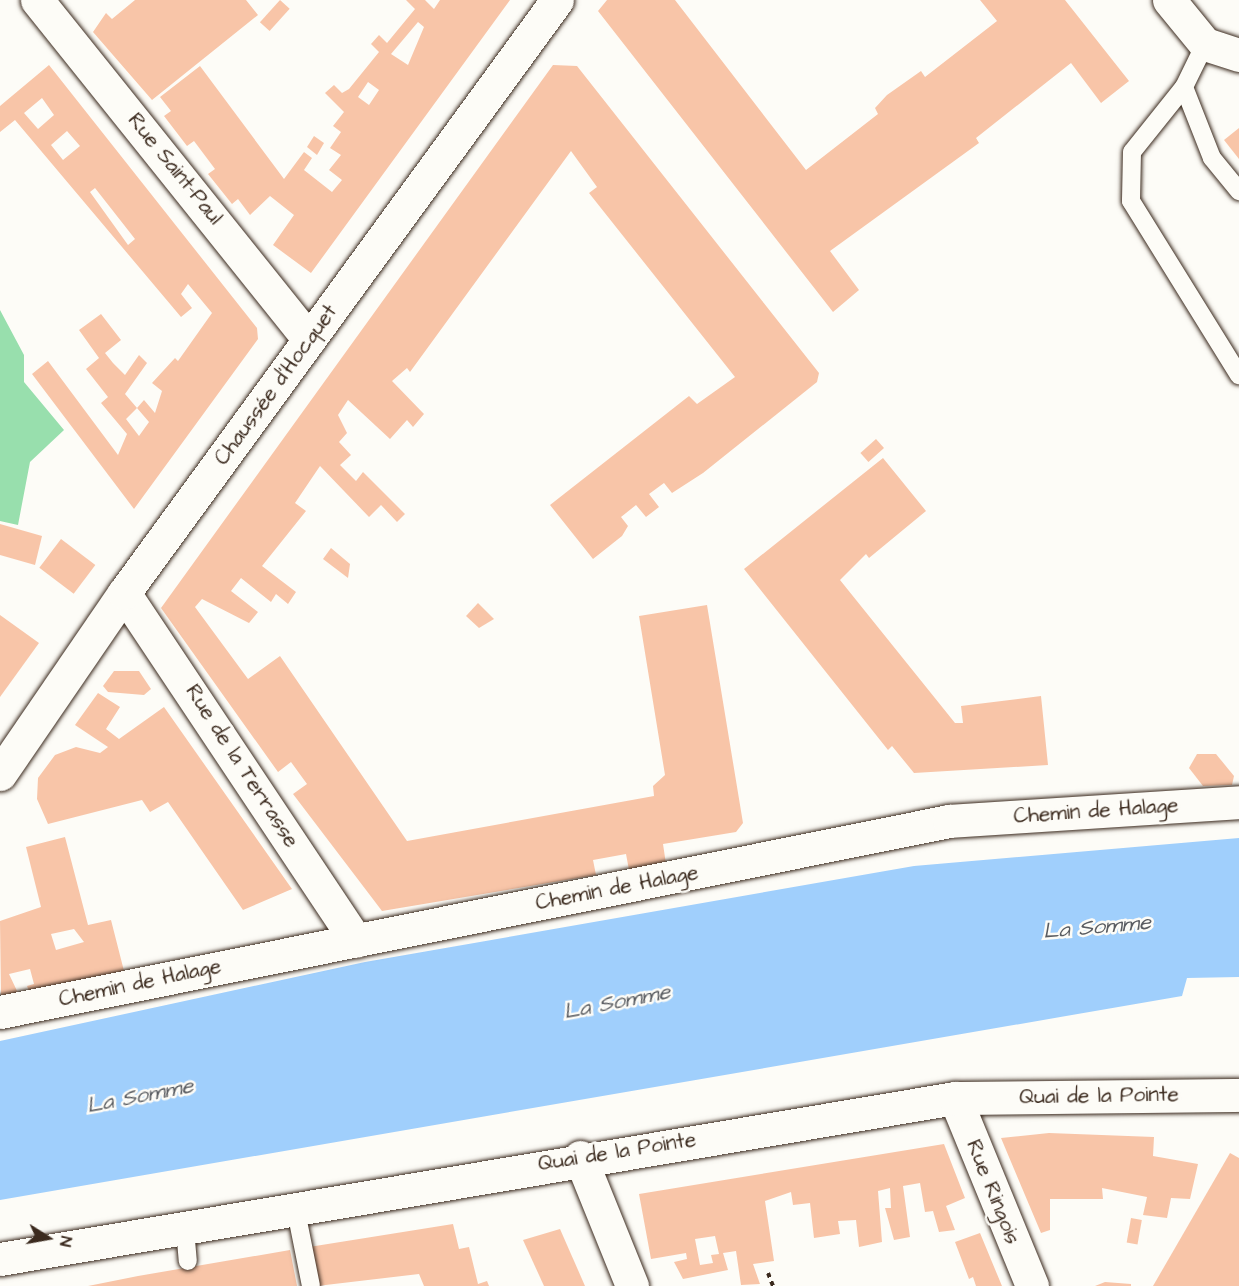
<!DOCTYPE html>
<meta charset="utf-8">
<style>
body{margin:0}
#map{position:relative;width:1239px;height:1286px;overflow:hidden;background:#fdfcf7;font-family:"Architects Daughter",sans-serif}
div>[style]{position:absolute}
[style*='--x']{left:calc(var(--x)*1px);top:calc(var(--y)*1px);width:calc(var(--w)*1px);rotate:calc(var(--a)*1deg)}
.green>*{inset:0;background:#98dfad}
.water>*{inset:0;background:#a0cffc}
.building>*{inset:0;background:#f8c5a8;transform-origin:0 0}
.path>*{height:4px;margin-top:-2px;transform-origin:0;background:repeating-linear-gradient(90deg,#3b2a1e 0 4.5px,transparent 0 9px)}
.roads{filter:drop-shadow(0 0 2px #3b2a1e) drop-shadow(0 0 2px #3b2a1e)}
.lane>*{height:18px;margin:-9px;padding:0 9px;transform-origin:9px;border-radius:9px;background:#fdfcf7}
.street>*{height:33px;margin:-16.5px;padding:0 16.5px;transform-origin:16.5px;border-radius:16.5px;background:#fdfcf7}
span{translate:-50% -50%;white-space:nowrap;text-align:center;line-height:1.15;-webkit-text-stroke:5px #fdfcf7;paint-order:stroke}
.street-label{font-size:21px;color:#3b2a1e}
.water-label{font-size:22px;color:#595c61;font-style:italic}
.north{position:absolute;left:18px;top:1208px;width:60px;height:60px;-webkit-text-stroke:4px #fdfcf7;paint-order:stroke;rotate:101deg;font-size:16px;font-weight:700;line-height:24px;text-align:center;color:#3b2a1e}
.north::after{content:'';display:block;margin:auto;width:21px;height:27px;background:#3b2a1e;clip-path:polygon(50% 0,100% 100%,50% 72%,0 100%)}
</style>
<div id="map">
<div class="green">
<i style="clip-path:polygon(0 310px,24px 355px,24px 382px,64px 430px,30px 462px,18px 525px,0 521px)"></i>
</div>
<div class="water">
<i style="clip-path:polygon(1239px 838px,1239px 977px,1187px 978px,1182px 996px,0 1200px,0 1041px,365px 962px,914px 866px)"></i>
</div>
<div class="building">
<i style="clip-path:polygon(135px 0,246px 0,258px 15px,152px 100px,93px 32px,106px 13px,112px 19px)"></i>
<i style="left:280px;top:0;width:13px;height:30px;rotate:42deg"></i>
<i style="clip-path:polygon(evenodd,406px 0,425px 0,434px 9px,440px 0,510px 0,311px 273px,273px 245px,294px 215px,270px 196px,250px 215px,238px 199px,232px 204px,208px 174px,215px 169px,194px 141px,187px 146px,164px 116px,171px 111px,160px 97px,200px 66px,284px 179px,304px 152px,312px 158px,304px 170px,332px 192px,342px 180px,329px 170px,341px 155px,330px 148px,341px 132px,333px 126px,344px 112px,325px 93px,334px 85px,342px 93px,349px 89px,379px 52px,371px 44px,379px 35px,387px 43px,415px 9px,406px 0,418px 22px,424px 27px,408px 65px,391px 54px,418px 22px,406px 0,368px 82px,379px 90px,369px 105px,358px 97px,368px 82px)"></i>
<i style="clip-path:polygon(607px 0,675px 0,806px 170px,878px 114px,875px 108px,887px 95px,921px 71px,925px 77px,997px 21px,980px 0,1065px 0,1129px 81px,1101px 103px,1071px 63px,976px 138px,979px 143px,830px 251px,859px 290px,833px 312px,598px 11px)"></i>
<i style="clip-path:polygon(evenodd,49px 65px,257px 328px,258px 339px,134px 509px,32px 374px,48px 361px,118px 455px,127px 434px,101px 403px,108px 397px,86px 369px,99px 358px,79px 330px,101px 314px,121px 340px,105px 353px,113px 363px,125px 375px,139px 355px,147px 363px,125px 394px,137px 408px,126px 419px,139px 436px,149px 422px,137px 408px,144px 400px,155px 413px,162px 391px,152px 383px,175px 358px,178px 361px,212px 313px,188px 284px,181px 294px,192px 308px,181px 317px,15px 120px,0 132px,0 106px,49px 65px,42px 98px,54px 115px,38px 129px,24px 113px,42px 98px,49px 65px,67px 131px,80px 146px,63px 160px,51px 145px,67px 131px,49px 65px,95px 188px,135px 239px,128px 245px,90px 192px,95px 188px)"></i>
<i style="clip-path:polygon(553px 65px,577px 66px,819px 373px,817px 382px,703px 473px,672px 493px,664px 483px,649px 494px,659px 507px,646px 517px,636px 505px,621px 517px,628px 526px,622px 536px,593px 559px,550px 505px,689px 396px,697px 404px,735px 377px,589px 193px,597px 187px,571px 151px,410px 372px,407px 368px,392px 381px,424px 414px,413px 427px,407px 420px,390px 439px,348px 400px,338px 415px,347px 433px,339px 442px,351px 455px,340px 465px,356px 481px,363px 472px,405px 514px,397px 522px,381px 505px,369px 517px,320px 466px,295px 503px,306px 511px,262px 566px,296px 592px,288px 604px,276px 594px,271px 602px,241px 578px,231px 591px,258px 612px,249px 623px,202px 599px,195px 607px,248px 679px,280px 656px,407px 841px,654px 796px,653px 786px,665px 775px,639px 616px,707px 605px,743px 823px,736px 832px,663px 844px,666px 864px,629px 870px,626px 854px,593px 860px,596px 875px,382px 911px,293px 794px,307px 784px,291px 762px,278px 772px,161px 608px)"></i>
<i style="clip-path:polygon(1239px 128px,1239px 159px,1224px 140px)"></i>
<i style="clip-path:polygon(314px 136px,324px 143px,317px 155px,307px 147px)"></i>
<i style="left:876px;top:439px;width:12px;height:21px;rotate:48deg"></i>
<i style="clip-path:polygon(883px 458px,926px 511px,869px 558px,866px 554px,840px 580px,955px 723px,963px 723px,961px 706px,1041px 696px,1048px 765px,914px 773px,892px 746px,888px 750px,744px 569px)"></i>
<i style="clip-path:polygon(0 524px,42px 536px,35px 565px,0 555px)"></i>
<i style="left:61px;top:539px;width:43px;height:36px;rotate:37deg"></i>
<i style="clip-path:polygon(331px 548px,350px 564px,348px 578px,323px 559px)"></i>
<i style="clip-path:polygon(478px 603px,494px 619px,479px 628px,466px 616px)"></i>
<i style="clip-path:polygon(0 615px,39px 643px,0 697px)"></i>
<i style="clip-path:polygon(114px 671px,139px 671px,151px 689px,144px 695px,108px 692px,103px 686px)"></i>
<i style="clip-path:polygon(98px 693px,120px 707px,106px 729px,119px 739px,164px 707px,292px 889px,243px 910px,168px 802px,150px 812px,142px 800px,48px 824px,37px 799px,38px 778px,55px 755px,76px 747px,100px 753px,108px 747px,75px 725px)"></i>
<i style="clip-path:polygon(1197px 754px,1216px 754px,1234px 776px,1232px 785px,1203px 786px,1189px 768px)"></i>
<i style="clip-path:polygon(evenodd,65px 837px,88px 925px,111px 920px,124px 971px,29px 991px,27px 986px,34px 984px,30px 969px,9px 974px,18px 993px,1px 997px,0 921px,41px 907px,26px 847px,65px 837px,74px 929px,84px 942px,56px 950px,51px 934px,74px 929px)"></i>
<i style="clip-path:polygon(1049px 1133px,1154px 1137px,1153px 1156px,1198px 1164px,1190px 1199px,1171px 1198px,1167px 1218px,1143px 1215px,1147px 1197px,1102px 1188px,1103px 1199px,1050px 1199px,1050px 1230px,1041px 1233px,1001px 1138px)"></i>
<i style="clip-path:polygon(evenodd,944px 1144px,965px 1198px,946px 1206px,955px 1230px,939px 1232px,933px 1211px,925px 1212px,920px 1183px,903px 1186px,910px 1237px,894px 1240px,885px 1208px,891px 1208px,890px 1188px,878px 1191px,882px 1242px,859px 1247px,856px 1220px,838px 1221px,840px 1234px,814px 1238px,810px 1203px,793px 1205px,791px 1192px,765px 1201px,774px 1261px,753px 1264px,760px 1284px,741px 1285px,736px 1251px,723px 1253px,728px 1270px,683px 1279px,674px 1262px,687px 1259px,686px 1253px,651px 1259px,639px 1194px,944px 1144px,715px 1236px,719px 1254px,711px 1255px,713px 1263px,700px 1265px,695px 1239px,715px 1236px)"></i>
<i style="clip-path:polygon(1230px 1153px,1239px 1158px,1239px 1286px,1153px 1286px)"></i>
<i style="left:1131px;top:1218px;width:11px;height:25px;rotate:10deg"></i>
<i style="clip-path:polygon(453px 1224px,459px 1249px,469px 1247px,478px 1284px,487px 1281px,489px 1286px,424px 1286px,419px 1274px,317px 1286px,309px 1247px)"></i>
<i style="clip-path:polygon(560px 1229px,585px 1286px,544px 1286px,523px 1240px)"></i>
<i style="clip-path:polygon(980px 1233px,992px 1262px,1002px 1286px,976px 1286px,973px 1277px,969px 1279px,955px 1242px)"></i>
<i style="clip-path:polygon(290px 1250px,297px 1286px,88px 1286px,138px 1276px)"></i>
<i style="clip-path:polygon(1105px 1282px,1131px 1284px,1131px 1286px,1095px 1286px)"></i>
</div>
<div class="path">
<i style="--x:768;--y:1273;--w:14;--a:69"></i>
</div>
<div class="roads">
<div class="lane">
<i style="--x:1205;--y:44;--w:48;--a:116"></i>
<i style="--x:1184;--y:87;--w:76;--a:68.5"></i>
<i style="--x:1212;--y:158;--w:43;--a:50.7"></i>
<i style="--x:1184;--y:87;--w:83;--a:128.7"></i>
<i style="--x:1132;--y:152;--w:49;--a:91.2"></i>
<i style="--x:1131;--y:201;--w:205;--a:58.2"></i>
<i style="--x:296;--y:1211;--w:76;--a:78.7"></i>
<i style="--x:185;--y:1229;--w:32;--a:85"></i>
</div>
<div class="street">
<i style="--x:37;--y:0;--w:435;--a:51.3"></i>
<i style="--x:1169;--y:0;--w:57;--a:50.7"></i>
<i style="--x:1205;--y:44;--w:36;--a:18"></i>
<i style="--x:124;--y:593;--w:418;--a:56.3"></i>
<i style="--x:0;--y:774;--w:219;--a:-55.6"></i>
<i style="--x:124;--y:593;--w:734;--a:-53.86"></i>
<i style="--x:0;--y:1012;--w:968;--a:-11.38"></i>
<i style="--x:949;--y:821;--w:291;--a:-3.7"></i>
<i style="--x:955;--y:1098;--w:203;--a:67.7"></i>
<i style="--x:580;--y:1157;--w:139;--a:68"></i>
<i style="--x:0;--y:1259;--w:968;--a:-9.57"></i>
<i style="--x:955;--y:1098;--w:284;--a:-0.6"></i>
</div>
</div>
<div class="street-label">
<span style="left:175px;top:169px;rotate:51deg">Rue Saint-Paul</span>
<span style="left:276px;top:385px;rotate:-54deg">Chaussée d'Hocquet</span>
<span style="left:242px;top:766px;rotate:57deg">Rue de la Terrasse</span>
<span style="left:1096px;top:811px;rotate:-4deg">Chemin de Halage</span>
<span style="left:617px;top:888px;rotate:-11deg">Chemin de Halage</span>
<span style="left:140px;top:983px;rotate:-12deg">Chemin de Halage</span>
<span style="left:1099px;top:1096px;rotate:-1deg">Quai de la Pointe</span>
<span style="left:617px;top:1152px;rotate:-9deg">Quai de la Pointe</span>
<span style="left:993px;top:1192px;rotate:68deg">Rue Ringois</span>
</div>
<div class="water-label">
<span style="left:1097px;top:927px;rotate:-5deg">La Somme</span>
<span style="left:617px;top:1002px;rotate:-11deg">La Somme</span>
<span style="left:140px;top:1096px;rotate:-11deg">La Somme</span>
</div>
<div class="north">N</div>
</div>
